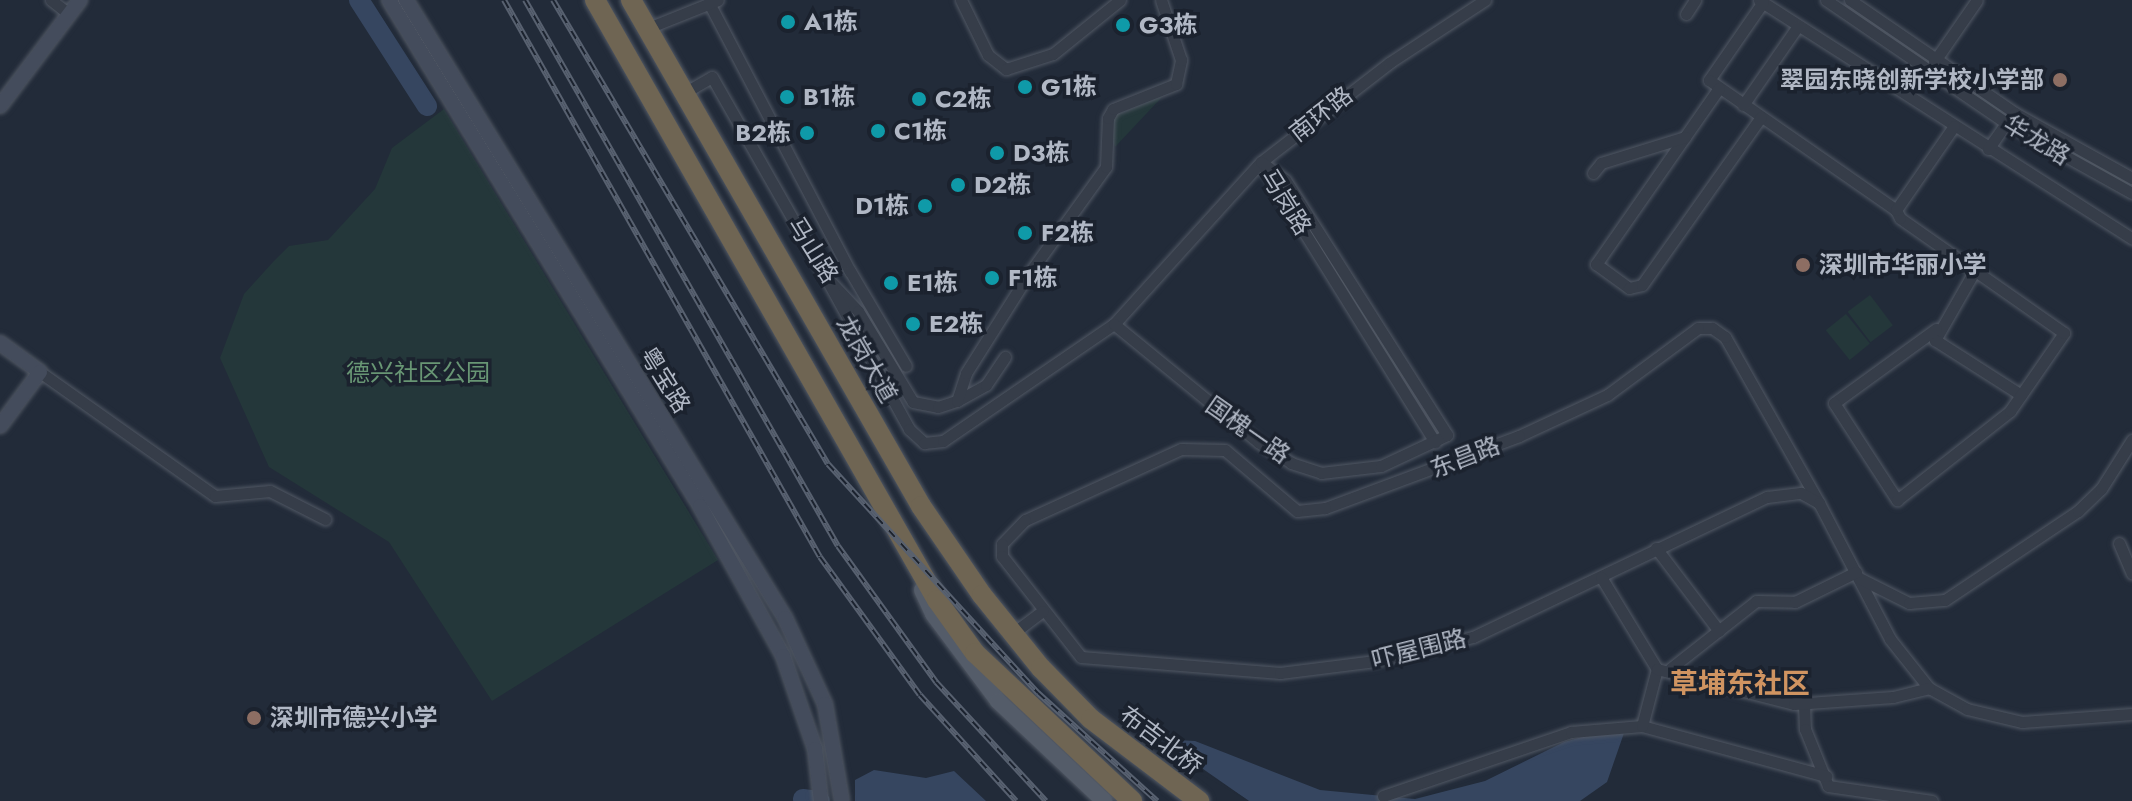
<!DOCTYPE html>
<meta charset="utf-8">
<style>
body{margin:0}
#map{position:relative;width:2132px;height:801px;overflow:hidden;background:#222b39;font-family:Jost,"Noto Sans SC",sans-serif}
div>[style]{position:absolute}
[style*='--x']{left:calc(var(--x)*1px);top:calc(var(--y)*1px);width:calc(var(--w)*1px);rotate:calc(var(--a)*1deg)}
.green>*{inset:0;background:#24373a;transform-origin:0 0}
.water>*{inset:0;background:#364660}
.pier>*{inset:0;background:#222b39}
.river>*{height:20px;margin:-10px;padding:0 10px;transform-origin:10px;border-radius:10px;background:#364660}
.roads{filter:drop-shadow(0 0 2px #515864) drop-shadow(0 0 2px #515864)}
.street>*{height:11px;margin:-5.5px;padding:0 5.5px;transform-origin:5.5px;border-radius:5.5px;background:#363d49}
.secondary>*{height:14px;margin:-7px;padding:0 7px;transform-origin:7px;border-radius:7px;background:#444c5c}
.primary>*{height:16px;margin:-8px;padding:0 8px;transform-origin:8px;border-radius:8px;background:#545c69}
.highway>*{height:20px;margin:-10px;padding:0 10px;transform-origin:10px;border-radius:10px;background:#6f6553}
.rail>*{height:6px;margin-top:-3px;transform-origin:0;background:repeating-linear-gradient(90deg,#1b222e 0 9px,#586170 0 18px);box-sizing:border-box;border-block:2px solid #586170}
.dots>*{width:22px;height:22px;translate:-50% -50%;box-sizing:border-box;border:4px solid #1b222e;border-radius:50%}
span{translate:-50% -50%;white-space:nowrap;text-align:center;line-height:1.15;-webkit-text-stroke:7px #1b222e;paint-order:stroke}
.poi-label{font-size:24px;color:#b1b8c5;font-weight:700}
.left{translate:0 -50%;text-align:left}
.right{translate:-100% -50%;text-align:right}
.street-label{font-size:24px;color:#b1b8c5}
.park-label{font-size:24px;color:#689674}
.quarter-label{font-size:28px;color:#d09461;font-weight:700}
</style>
<div id="map">
<div class="green">
<i style="clip-path:polygon(1163px 96px,1115px 147px,1106px 119px)"></i>
<i style="clip-path:polygon(444px 109px,718px 560px,492px 701px,389px 542px,269px 467px,220px 358px,244px 294px,273px 262px,289px 246px,328px 240px,375px 189px,392px 148px)"></i>
<i style="left:1870px;top:295px;width:38px;height:28px;rotate:53deg"></i>
<i style="left:1846px;top:314px;width:38px;height:26px;rotate:51deg"></i>
</div>
<div class="water">
<i style="clip-path:polygon(1600px 732px,1624px 733px,1607px 782px,1580px 801px,1249px 801px,1160px 739px,1195px 741px,1320px 790px,1415px 799px,1485px 781px,1564px 742px)"></i>
<i style="clip-path:polygon(874px 770px,926px 778px,954px 771px,986px 801px,855px 801px,855px 780px)"></i>
</div>
<div class="pier">
<i style="clip-path:polygon(1157px 736px,1197px 767px,1249px 801px,1195px 771px)"></i>
</div>
<div class="river">
<i style="--x:359;--y:0;--w:126;--a:57.3"></i>
<i style="--x:803;--y:799;--w:17;--a:7"></i>
</div>
<div class="roads">
<div class="street">
<i style="--x:51;--y:0;--w:23;--a:38"></i>
<i style="--x:961;--y:0;--w:61;--a:63.9"></i>
<i style="--x:988;--y:55;--w:23;--a:38"></i>
<i style="--x:1006;--y:69;--w:49;--a:-17.7"></i>
<i style="--x:1053;--y:54;--w:86;--a:-38.9"></i>
<i style="--x:1759;--y:0;--w:443;--a:32.6"></i>
<i style="--x:1826;--y:0;--w:218;--a:34.3"></i>
<i style="--x:2006;--y:123;--w:144;--a:29.1"></i>
<i style="--x:1850;--y:0;--w:200;--a:34.4"></i>
<i style="--x:2015;--y:113;--w:134;--a:29.1"></i>
<i style="--x:1763;--y:2;--w:95;--a:124.7"></i>
<i style="--x:1709;--y:80;--w:228;--a:34.8"></i>
<i style="--x:709;--y:3;--w:303;--a:62.3"></i>
<i style="--x:850;--y:271;--w:110;--a:59.5"></i>
<i style="--x:1686;--y:14;--w:17;--a:-57"></i>
<i style="--x:648;--y:28;--w:75;--a:-21.8"></i>
<i style="--x:1934;--y:62;--w:75;--a:-55.3"></i>
<i style="--x:1719;--y:88;--w:215;--a:124.9"></i>
<i style="--x:1596;--y:264;--w:41;--a:36"></i>
<i style="--x:1629;--y:288;--w:13;--a:-13"></i>
<i style="--x:1642;--y:285;--w:206;--a:-54.7"></i>
<i style="--x:684;--y:93;--w:32;--a:-30"></i>
<i style="--x:712;--y:77;--w:229;--a:60.4"></i>
<i style="--x:825;--y:276;--w:48;--a:46.7"></i>
<i style="--x:858;--y:311;--w:106;--a:58.9"></i>
<i style="--x:913;--y:402;--w:25;--a:11"></i>
<i style="--x:938;--y:407;--w:20;--a:-18"></i>
<i style="--x:957;--y:401;--w:33;--a:-29"></i>
<i style="--x:986;--y:385;--w:34;--a:-56"></i>
<i style="--x:1743;--y:105;--w:96;--a:-55.2"></i>
<i style="--x:1988;--y:149;--w:32;--a:-55"></i>
<i style="--x:1265;--y:169;--w:322;--a:58.1"></i>
<i style="--x:1593;--y:173;--w:13;--a:-51"></i>
<i style="--x:1601;--y:163;--w:88;--a:-17.2"></i>
<i style="--x:1975;--y:270;--w:81;--a:119.7"></i>
<i style="--x:1935;--y:340;--w:102;--a:32.6"></i>
<i style="--x:825;--y:276;--w:175;--a:61.2"></i>
<i style="--x:909;--y:429;--w:21;--a:43"></i>
<i style="--x:924;--y:443;--w:19;--a:-6"></i>
<i style="--x:943;--y:441;--w:207;--a:-34.4"></i>
<i style="--x:1114;--y:324;--w:219;--a:-47.8"></i>
<i style="--x:1261;--y:162;--w:162;--a:-37.7"></i>
<i style="--x:1389;--y:63;--w:115;--a:-33.3"></i>
<i style="--x:1114;--y:324;--w:186;--a:39.3"></i>
<i style="--x:1258;--y:442;--w:39;--a:32"></i>
<i style="--x:1291;--y:463;--w:32;--a:18"></i>
<i style="--x:1321;--y:473;--w:60;--a:-6.7"></i>
<i style="--x:1381;--y:466;--w:73;--a:-25.2"></i>
<i style="--x:1447;--y:435;--w:302;--a:-122.4"></i>
<i style="--x:1285;--y:180;--w:30;--a:-143"></i>
<i style="--x:1936;--y:329;--w:126;--a:144"></i>
<i style="--x:1834;--y:403;--w:116;--a:57"></i>
<i style="--x:1897;--y:500;--w:144;--a:-38.2"></i>
<i style="--x:2010;--y:411;--w:95;--a:-55.3"></i>
<i style="--x:2064;--y:333;--w:200;--a:-145"></i>
<i style="--x:1900;--y:218;--w:9;--a:-117"></i>
<i style="--x:1896;--y:210;--w:102;--a:-55.4"></i>
<i style="--x:40;--y:372;--w:214;--a:35.3"></i>
<i style="--x:215;--y:496;--w:55;--a:-5.2"></i>
<i style="--x:270;--y:491;--w:62;--a:27"></i>
<i style="--x:957;--y:401;--w:29;--a:-72"></i>
<i style="--x:966;--y:373;--w:116;--a:-57.7"></i>
<i style="--x:1028;--y:275;--w:133;--a:-54.2"></i>
<i style="--x:1106;--y:167;--w:49;--a:-87.7"></i>
<i style="--x:1108;--y:118;--w:10;--a:-61"></i>
<i style="--x:1113;--y:109;--w:68;--a:-21.6"></i>
<i style="--x:1176;--y:84;--w:25;--a:-78"></i>
<i style="--x:1181;--y:60;--w:63;--a:-108.4"></i>
<i style="--x:1819;--y:503;--w:191;--a:-119.5"></i>
<i style="--x:1725;--y:337;--w:16;--a:-145"></i>
<i style="--x:1712;--y:328;--w:14;--a:180"></i>
<i style="--x:1698;--y:328;--w:113;--a:143.6"></i>
<i style="--x:1607;--y:395;--w:97;--a:155"></i>
<i style="--x:1519;--y:436;--w:207;--a:159.6"></i>
<i style="--x:1325;--y:508;--w:28;--a:174"></i>
<i style="--x:1297;--y:511;--w:94;--a:-139.7"></i>
<i style="--x:1225;--y:450;--w:44;--a:-178.7"></i>
<i style="--x:1181;--y:449;--w:171;--a:155.5"></i>
<i style="--x:1025;--y:520;--w:33;--a:134"></i>
<i style="--x:1002;--y:544;--w:12;--a:90"></i>
<i style="--x:1002;--y:556;--w:128;--a:52"></i>
<i style="--x:1081;--y:657;--w:200;--a:4.6"></i>
<i style="--x:1280;--y:673;--w:96;--a:-7.2"></i>
<i style="--x:1375;--y:661;--w:101;--a:-13.8"></i>
<i style="--x:1473;--y:637;--w:326;--a:-25.5"></i>
<i style="--x:1767;--y:497;--w:34;--a:-7"></i>
<i style="--x:1801;--y:493;--w:21;--a:29"></i>
<i style="--x:1819;--y:503;--w:153;--a:62.4"></i>
<i style="--x:1890;--y:639;--w:63;--a:51.5"></i>
<i style="--x:1929;--y:688;--w:43;--a:28.9"></i>
<i style="--x:1967;--y:709;--w:57;--a:13.3"></i>
<i style="--x:2022;--y:722;--w:110;--a:-4.2"></i>
<i style="--x:2119;--y:543;--w:33;--a:67"></i>
<i style="--x:1656;--y:548;--w:104;--a:52.8"></i>
<i style="--x:1601;--y:577;--w:108;--a:58.7"></i>
<i style="--x:1859;--y:578;--w:56;--a:26.6"></i>
<i style="--x:1909;--y:603;--w:36;--a:-5"></i>
<i style="--x:1945;--y:600;--w:160;--a:-33.8"></i>
<i style="--x:2078;--y:511;--w:32;--a:-44"></i>
<i style="--x:2101;--y:489;--w:58;--a:-57.7"></i>
<i style="--x:1012;--y:634;--w:38;--a:-37"></i>
<i style="--x:1671;--y:668;--w:108;--a:-38.2"></i>
<i style="--x:1756;--y:601;--w:39;--a:1"></i>
<i style="--x:1795;--y:602;--w:68;--a:-26.2"></i>
<i style="--x:1804;--y:703;--w:26;--a:88"></i>
<i style="--x:1805;--y:729;--w:61;--a:68"></i>
<i style="--x:1828;--y:786;--w:105;--a:8.2"></i>
<i style="--x:1642;--y:726;--w:191;--a:15.2"></i>
<i style="--x:1383;--y:796;--w:199;--a:-18.8"></i>
<i style="--x:1571;--y:732;--w:71;--a:-4.8"></i>
<i style="--x:1642;--y:726;--w:59;--a:-75.3"></i>
<i style="--x:1657;--y:669;--w:141;--a:14.3"></i>
<i style="--x:1794;--y:704;--w:99;--a:-4"></i>
<i style="--x:1893;--y:697;--w:37;--a:-14"></i>
</div>
<div class="secondary">
<i style="--x:389;--y:0;--w:594;--a:58.42"></i>
<i style="--x:700;--y:506;--w:171;--a:61"></i>
<i style="--x:783;--y:656;--w:98;--a:71"></i>
<i style="--x:815;--y:749;--w:52;--a:83.4"></i>
<i style="--x:406;--y:0;--w:725;--a:58.48"></i>
<i style="--x:785;--y:618;--w:95;--a:65.1"></i>
<i style="--x:825;--y:704;--w:98;--a:80.1"></i>
<i style="--x:0;--y:106;--w:133;--a:-53"></i>
<i style="--x:0;--y:343;--w:49;--a:35.9"></i>
<i style="--x:40;--y:372;--w:67;--a:126.5"></i>
</div>
<div class="primary">
<i style="--x:922;--y:590;--w:26;--a:65"></i>
<i style="--x:933;--y:614;--w:109;--a:53.2"></i>
<i style="--x:998;--y:701;--w:146;--a:43.3"></i>
</div>
<div class="highway">
<i style="--x:595;--y:0;--w:691;--a:60.32"></i>
<i style="--x:937;--y:600;--w:65;--a:54.4"></i>
<i style="--x:975;--y:653;--w:216;--a:43.3"></i>
<i style="--x:631;--y:0;--w:583;--a:60.18"></i>
<i style="--x:921;--y:506;--w:108;--a:55.6"></i>
<i style="--x:982;--y:595;--w:94;--a:51.1"></i>
<i style="--x:1041;--y:668;--w:71;--a:45.6"></i>
<i style="--x:1091;--y:719;--w:136;--a:37.2"></i>
</div>
</div>
<div class="rail">
<i style="--x:504;--y:0;--w:640;--a:60.43"></i>
<i style="--x:820;--y:557;--w:170;--a:54.1"></i>
<i style="--x:920;--y:695;--w:143;--a:47.8"></i>
<i style="--x:525;--y:0;--w:629;--a:60.18"></i>
<i style="--x:838;--y:546;--w:168;--a:54.2"></i>
<i style="--x:936;--y:682;--w:162;--a:47.3"></i>
<i style="--x:553;--y:0;--w:539;--a:59.35"></i>
<i style="--x:828;--y:464;--w:311;--a:47.5"></i>
<i style="--x:1038;--y:693;--w:161;--a:42.2"></i>
</div>
<div class="dots">
<i style="left:788px;top:22px;background:#0f9aa8"></i>
<i style="left:1123px;top:25px;background:#0f9aa8"></i>
<i style="left:2060px;top:80px;background:#8d6e63"></i>
<i style="left:1025px;top:87px;background:#0f9aa8"></i>
<i style="left:787px;top:97px;background:#0f9aa8"></i>
<i style="left:919px;top:99px;background:#0f9aa8"></i>
<i style="left:878px;top:131px;background:#0f9aa8"></i>
<i style="left:807px;top:133px;background:#0f9aa8"></i>
<i style="left:997px;top:153px;background:#0f9aa8"></i>
<i style="left:958px;top:185px;background:#0f9aa8"></i>
<i style="left:925px;top:206px;background:#0f9aa8"></i>
<i style="left:1025px;top:233px;background:#0f9aa8"></i>
<i style="left:1803px;top:265px;background:#8d6e63"></i>
<i style="left:992px;top:278px;background:#0f9aa8"></i>
<i style="left:891px;top:283px;background:#0f9aa8"></i>
<i style="left:913px;top:324px;background:#0f9aa8"></i>
<i style="left:254px;top:718px;background:#8d6e63"></i>
</div>
<div class="poi-label">
<span class="left" style="left:804px;top:22px">A1栋</span>
<span class="left" style="left:1139px;top:25px">G3栋</span>
<span class="right" style="left:2044px;top:80px">翠园东晓创新学校小学部</span>
<span class="left" style="left:1041px;top:87px">G1栋</span>
<span class="left" style="left:803px;top:97px">B1栋</span>
<span class="left" style="left:935px;top:99px">C2栋</span>
<span class="left" style="left:894px;top:131px">C1栋</span>
<span class="right" style="left:791px;top:133px">B2栋</span>
<span class="left" style="left:1013px;top:153px">D3栋</span>
<span class="left" style="left:974px;top:185px">D2栋</span>
<span class="right" style="left:909px;top:206px">D1栋</span>
<span class="left" style="left:1041px;top:233px">F2栋</span>
<span class="left" style="left:1819px;top:265px">深圳市华丽小学</span>
<span class="left" style="left:1008px;top:278px">F1栋</span>
<span class="left" style="left:907px;top:283px">E1栋</span>
<span class="left" style="left:929px;top:324px">E2栋</span>
<span class="left" style="left:270px;top:718px">深圳市德兴小学</span>
</div>
<div class="street-label">
<span style="left:1321px;top:114px;rotate:-38deg">南环路</span>
<span style="left:2037px;top:140px;rotate:31deg">华龙路</span>
<span style="left:1286px;top:202px;rotate:58deg">马岗路</span>
<span style="left:813px;top:250px;rotate:58deg">马山路</span>
<span style="left:867px;top:359px;rotate:60deg">龙岗大道</span>
<span style="left:665px;top:380px;rotate:58deg">粤宝路</span>
<span style="left:1248px;top:430px;rotate:35deg">国槐一路</span>
<span style="left:1465px;top:457px;rotate:-21deg">东昌路</span>
<span style="left:1419px;top:649px;rotate:-14deg">吓屋围路</span>
<span style="left:1161px;top:740px;rotate:37deg">布吉北桥</span>
</div>
<div class="park-label">
<span style="left:418px;top:373px">德兴社区公园</span>
</div>
<div class="quarter-label">
<span style="left:1740px;top:684px">草埔东社区</span>
</div>
</div>
